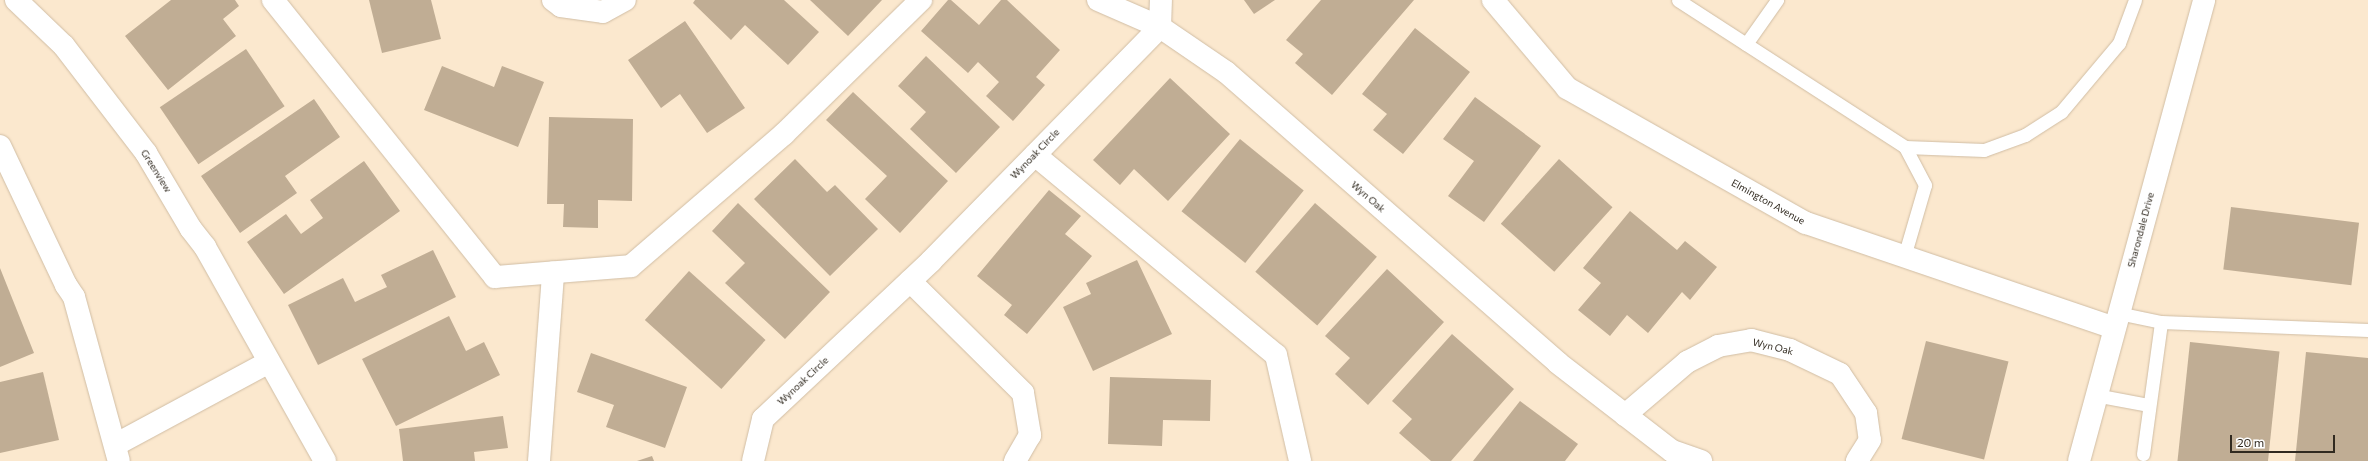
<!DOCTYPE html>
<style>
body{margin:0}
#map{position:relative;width:2368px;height:461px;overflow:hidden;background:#fbe8ce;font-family:Commissioner,sans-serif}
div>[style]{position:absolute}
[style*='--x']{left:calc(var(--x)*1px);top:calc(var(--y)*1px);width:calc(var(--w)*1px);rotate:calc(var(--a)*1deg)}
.building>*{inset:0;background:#c0ad94;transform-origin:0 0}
.roads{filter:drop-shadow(0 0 1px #d0bda4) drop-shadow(0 0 1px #d0bda4)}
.lane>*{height:13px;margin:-6.5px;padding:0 6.5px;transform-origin:6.5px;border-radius:6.5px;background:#fff}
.street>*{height:22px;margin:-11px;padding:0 11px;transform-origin:11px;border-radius:11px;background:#fff}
.secondary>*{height:22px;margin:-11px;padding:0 11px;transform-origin:11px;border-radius:11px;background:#fff}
span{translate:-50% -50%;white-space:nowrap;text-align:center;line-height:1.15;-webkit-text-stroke:4px #fff;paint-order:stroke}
.street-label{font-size:10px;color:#312a20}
.scale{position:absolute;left:2230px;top:435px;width:105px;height:18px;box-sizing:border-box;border:2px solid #312a20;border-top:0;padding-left:5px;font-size:12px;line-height:14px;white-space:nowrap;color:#312a20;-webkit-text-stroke:3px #fff;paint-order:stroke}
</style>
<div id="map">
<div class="building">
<i style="clip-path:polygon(171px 0,235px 0,239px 6px,223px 19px,236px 36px,168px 90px,125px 36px)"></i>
<i style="clip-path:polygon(369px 0,431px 0,441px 39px,382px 53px)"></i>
<i style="clip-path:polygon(695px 0,784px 0,819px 32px,788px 65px,745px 25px,731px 40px,693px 3px)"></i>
<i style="clip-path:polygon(810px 0,882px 0,848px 36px)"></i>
<i style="clip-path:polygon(948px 0,951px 0,979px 25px,1001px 0,1007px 0,1060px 50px,1036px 77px,1045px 85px,1013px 121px,986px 96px,999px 82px,978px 62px,968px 73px,921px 31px)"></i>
<i style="clip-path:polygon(1244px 0,1275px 0,1254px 14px)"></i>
<i style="clip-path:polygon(1321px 0,1414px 0,1332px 95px,1295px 63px,1303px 54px,1286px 40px)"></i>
<i style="clip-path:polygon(685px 21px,745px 108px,707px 133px,680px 94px,661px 108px,628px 60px)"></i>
<i style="clip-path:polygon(1415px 28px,1470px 72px,1403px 154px,1373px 130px,1387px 114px,1362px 94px)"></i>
<i style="left:246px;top:49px;width:69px;height:104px;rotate:56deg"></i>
<i style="clip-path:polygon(926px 56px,1000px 127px,956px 173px,910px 129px,926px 112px,898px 86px)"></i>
<i style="clip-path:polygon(442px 66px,494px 87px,502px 66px,544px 82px,518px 147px,424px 110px)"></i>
<i style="clip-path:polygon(1170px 78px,1230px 134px,1168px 201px,1134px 169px,1120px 185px,1093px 160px)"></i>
<i style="clip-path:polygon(853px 92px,948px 181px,900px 233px,865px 199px,887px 176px,826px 120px)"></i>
<i style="clip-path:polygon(1475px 97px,1541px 146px,1484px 222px,1448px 196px,1474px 161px,1443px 139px)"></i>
<i style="clip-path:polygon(314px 99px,340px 137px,285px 176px,297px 193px,240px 233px,201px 176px)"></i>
<i style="clip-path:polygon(549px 117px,633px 119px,632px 201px,598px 200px,598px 228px,563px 227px,564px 204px,547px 204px)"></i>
<i style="left:1240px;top:139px;width:82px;height:93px;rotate:39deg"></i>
<i style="clip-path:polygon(795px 159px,827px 192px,835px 185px,878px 229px,830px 276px,754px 199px)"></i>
<i style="left:1559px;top:159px;width:72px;height:87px;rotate:42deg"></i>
<i style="clip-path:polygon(364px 161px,400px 211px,284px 294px,247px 242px,286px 214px,301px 234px,323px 218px,310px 200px)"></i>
<i style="clip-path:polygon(1049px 190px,1081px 216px,1065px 234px,1092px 256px,1027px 334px,1004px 315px,1012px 305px,977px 276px)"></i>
<i style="clip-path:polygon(738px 203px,830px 292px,785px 339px,725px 283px,745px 263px,712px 231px)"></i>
<i style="left:1315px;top:203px;width:82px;height:91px;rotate:41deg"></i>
<i style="left:2231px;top:207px;width:129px;height:63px;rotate:7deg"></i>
<i style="clip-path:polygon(1630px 211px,1677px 250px,1685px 241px,1717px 267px,1690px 300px,1682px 292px,1648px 333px,1627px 315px,1610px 336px,1578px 310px,1601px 283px,1583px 268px)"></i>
<i style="clip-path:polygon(433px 250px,456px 297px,318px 365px,288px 305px,343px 278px,355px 302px,387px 287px,381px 275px)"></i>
<i style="clip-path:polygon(1137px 260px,1172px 334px,1093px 371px,1063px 307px,1091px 294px,1086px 283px)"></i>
<i style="clip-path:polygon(0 268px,34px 353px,0 367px)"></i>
<i style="clip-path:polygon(1387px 269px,1444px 322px,1368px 405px,1335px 374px,1350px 358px,1325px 336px)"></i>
<i style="left:689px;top:271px;width:103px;height:66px;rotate:42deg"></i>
<i style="clip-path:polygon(449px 316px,466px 351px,484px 342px,500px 375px,396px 426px,362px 359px)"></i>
<i style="clip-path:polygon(1452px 334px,1514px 389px,1451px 461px,1431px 461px,1399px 433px,1412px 419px,1392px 401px)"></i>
<i style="left:1926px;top:341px;width:85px;height:101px;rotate:14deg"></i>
<i style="left:2190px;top:342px;width:90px;height:120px;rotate:6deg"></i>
<i style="clip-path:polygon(2306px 352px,2368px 358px,2368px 461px,2295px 461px)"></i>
<i style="clip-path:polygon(591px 353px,687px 387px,665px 448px,606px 427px,614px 405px,577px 392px)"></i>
<i style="clip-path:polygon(43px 372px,59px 440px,0 453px,0 382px)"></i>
<i style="clip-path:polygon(1110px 377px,1211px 380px,1210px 421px,1163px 420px,1162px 446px,1108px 444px)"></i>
<i style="clip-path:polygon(1520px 401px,1578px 444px,1565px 461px,1473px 461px)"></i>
<i style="clip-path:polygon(503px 416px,508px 448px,474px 452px,475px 461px,403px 461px,399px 429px)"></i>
<i style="clip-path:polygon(652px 456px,654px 461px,637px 461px)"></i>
</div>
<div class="roads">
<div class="lane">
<i style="--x:1678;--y:0;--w:270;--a:32.9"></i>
<i style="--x:1905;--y:147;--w:43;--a:62.2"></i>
<i style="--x:1925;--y:185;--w:75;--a:106.3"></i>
<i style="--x:1746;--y:44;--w:54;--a:-54.8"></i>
<i style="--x:1905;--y:147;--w:79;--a:2.2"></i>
<i style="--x:1984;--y:150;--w:44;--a:-20.1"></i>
<i style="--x:2025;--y:135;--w:43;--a:-32.6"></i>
<i style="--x:2061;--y:112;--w:90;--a:-50"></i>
<i style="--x:2119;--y:43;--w:46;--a:-69.6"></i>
<i style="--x:2118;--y:313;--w:44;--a:11.8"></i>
<i style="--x:2161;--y:322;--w:207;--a:2.2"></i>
<i style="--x:2095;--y:395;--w:55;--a:10.5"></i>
<i style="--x:2143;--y:454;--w:133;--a:-82.2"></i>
</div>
<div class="street">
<i style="--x:16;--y:0;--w:66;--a:43.8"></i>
<i style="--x:64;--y:46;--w:135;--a:52.5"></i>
<i style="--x:146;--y:153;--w:88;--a:59.4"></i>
<i style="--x:191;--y:229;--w:23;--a:52"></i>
<i style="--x:205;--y:247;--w:245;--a:60.7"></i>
<i style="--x:273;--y:0;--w:355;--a:51.3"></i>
<i style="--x:495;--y:277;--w:136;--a:-4.6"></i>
<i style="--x:631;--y:266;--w:202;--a:-40.8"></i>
<i style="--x:784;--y:134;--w:192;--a:-44.4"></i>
<i style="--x:553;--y:0;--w:10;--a:37"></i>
<i style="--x:561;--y:6;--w:42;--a:8.1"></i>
<i style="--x:603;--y:12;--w:25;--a:-29"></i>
<i style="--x:1098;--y:0;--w:68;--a:23.5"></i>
<i style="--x:1160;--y:27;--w:80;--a:34.3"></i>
<i style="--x:1226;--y:72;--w:441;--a:41.2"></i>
<i style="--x:1558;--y:363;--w:144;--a:37.7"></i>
<i style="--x:1672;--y:451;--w:31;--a:19"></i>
<i style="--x:0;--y:146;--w:154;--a:64.6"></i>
<i style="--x:66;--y:285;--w:14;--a:56"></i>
<i style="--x:74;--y:297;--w:170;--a:74.7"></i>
<i style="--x:1035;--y:155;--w:313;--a:39.7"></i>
<i style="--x:1276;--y:355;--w:109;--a:77.2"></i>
<i style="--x:910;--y:281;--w:159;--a:44.7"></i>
<i style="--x:1023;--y:393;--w:43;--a:80.5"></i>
<i style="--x:1030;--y:435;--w:30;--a:120"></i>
<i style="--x:1625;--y:415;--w:82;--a:-40.5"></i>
<i style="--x:1687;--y:362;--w:35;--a:-27"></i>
<i style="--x:1718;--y:346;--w:34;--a:-10"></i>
<i style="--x:1751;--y:340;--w:40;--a:14.4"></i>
<i style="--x:1790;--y:350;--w:55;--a:25.6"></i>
<i style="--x:1840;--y:374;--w:47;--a:56.3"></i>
<i style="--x:1866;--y:413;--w:27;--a:82"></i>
<i style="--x:1870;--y:440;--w:25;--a:122"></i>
<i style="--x:115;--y:445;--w:175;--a:-28.3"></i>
<i style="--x:539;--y:461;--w:189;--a:-85.7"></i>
<i style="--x:753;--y:461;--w:43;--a:-76.6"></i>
<i style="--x:763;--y:419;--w:231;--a:-43.2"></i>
<i style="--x:931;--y:261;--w:327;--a:-45.6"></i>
<i style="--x:1160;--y:27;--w:27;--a:-88"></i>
<i style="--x:2079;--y:461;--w:478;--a:-74.8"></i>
</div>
<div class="secondary">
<i style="--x:1493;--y:0;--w:115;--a:49.9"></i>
<i style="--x:1567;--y:88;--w:274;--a:29.5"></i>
<i style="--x:1806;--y:223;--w:325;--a:18.8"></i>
</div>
</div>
<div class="street-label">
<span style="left:1035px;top:154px;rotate:-46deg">Wynoak Circle</span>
<span style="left:156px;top:171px;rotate:58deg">Greenview</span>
<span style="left:1368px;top:197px;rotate:41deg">Wyn Oak</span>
<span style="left:1768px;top:202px;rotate:29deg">Elmington Avenue</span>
<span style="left:2141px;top:230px;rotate:-75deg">Sharondale Drive</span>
<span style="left:1773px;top:347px;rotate:14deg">Wyn Oak</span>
<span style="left:803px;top:381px;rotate:-43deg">Wynoak Circle</span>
</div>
<div class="scale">20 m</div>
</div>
